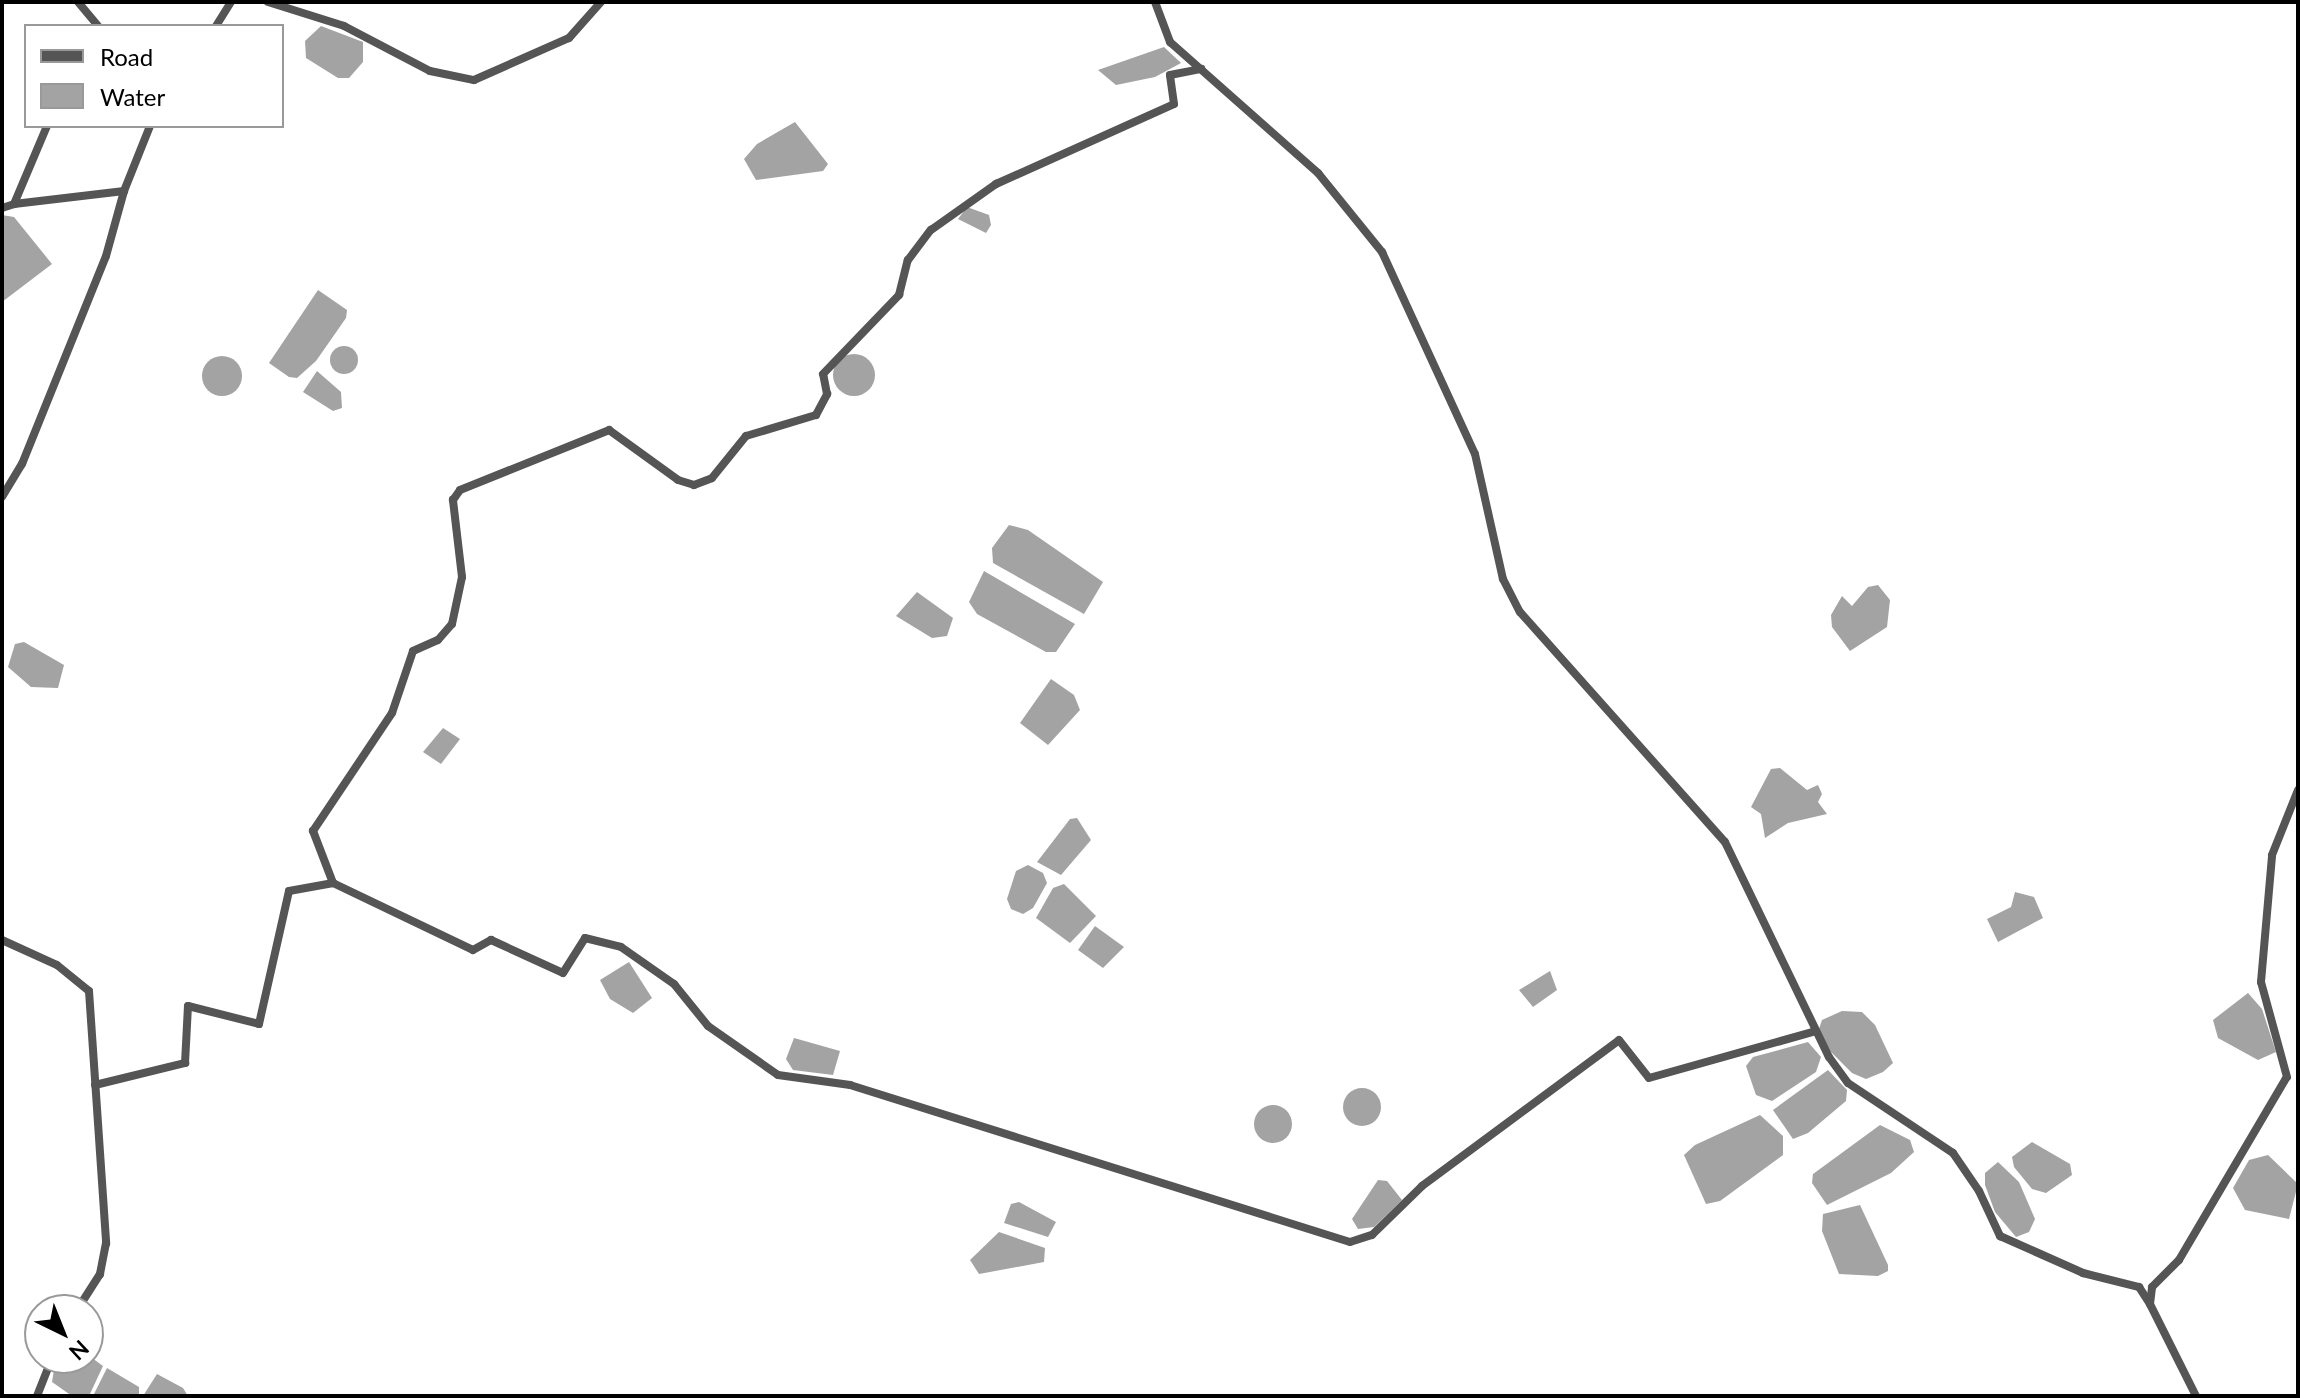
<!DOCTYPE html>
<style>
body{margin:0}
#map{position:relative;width:2300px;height:1398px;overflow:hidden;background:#fff;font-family:Lato,sans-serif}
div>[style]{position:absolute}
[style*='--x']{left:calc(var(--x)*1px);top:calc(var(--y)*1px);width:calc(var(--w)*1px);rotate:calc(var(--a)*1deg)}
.water>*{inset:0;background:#a3a3a3}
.round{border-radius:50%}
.street>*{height:8px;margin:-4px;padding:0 4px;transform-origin:4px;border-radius:4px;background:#555}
span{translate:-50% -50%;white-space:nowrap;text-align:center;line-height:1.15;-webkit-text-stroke:8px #fff;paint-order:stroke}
.frame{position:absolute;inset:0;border:4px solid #000;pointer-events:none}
.legend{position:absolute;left:24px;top:24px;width:260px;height:104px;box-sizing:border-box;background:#fff;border:2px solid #999;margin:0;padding:10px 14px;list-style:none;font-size:24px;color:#000}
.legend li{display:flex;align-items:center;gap:16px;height:40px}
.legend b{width:40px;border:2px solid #999}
.north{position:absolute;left:24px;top:1294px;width:80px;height:80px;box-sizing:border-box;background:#fff;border:2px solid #999;border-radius:50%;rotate:137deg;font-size:22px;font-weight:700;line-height:32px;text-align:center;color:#000}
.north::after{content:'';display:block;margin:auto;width:28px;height:36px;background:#000;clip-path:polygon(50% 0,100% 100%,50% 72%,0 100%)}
</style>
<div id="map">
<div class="water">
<i style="clip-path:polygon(321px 26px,363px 42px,363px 62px,349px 78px,338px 78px,306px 58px,305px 41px)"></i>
<i style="clip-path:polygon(1164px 47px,1181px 63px,1155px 77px,1116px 85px,1098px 70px)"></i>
<i style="clip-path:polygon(795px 122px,828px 164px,823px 171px,756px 180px,744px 159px,757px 144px)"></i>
<i style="clip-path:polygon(967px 207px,989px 215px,991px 225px,986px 233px,958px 219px)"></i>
<i style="clip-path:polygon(2px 215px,14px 217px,52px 264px,2px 302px)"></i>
<i style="clip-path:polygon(318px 290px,347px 310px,346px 318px,316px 361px,297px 378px,289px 377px,269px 363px)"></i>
<i class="round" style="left:330px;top:346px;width:28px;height:28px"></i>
<i class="round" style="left:833px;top:354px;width:42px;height:42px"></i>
<i class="round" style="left:202px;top:356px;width:40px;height:40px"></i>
<i style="clip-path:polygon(317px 371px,341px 392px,342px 408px,333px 411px,303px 392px)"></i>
<i style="clip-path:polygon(1009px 525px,1028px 530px,1103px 582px,1084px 614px,993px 563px,992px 548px)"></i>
<i style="clip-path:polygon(984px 571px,1075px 624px,1056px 652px,1046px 652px,977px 614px,969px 602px)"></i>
<i style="clip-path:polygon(1878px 585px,1890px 600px,1887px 627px,1850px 651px,1832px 627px,1831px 615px,1842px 596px,1852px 606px,1868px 587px)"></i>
<i style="clip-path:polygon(917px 592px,953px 618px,947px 636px,932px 638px,896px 616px)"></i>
<i style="clip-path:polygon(24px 642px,64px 665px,58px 688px,31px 687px,8px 667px,15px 644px)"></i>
<i style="clip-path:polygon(1051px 679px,1074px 695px,1080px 710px,1048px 745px,1020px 723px)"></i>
<i style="clip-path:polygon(443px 728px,460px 739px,441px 764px,423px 752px)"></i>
<i style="clip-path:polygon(1780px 768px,1807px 790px,1818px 785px,1822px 794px,1818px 802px,1827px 814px,1788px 823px,1765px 838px,1761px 814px,1751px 807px,1771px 769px)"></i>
<i style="clip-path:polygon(1077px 818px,1091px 840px,1061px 875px,1037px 862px,1070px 819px)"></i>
<i style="clip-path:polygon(1028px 865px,1043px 873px,1047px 883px,1033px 908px,1023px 914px,1011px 909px,1007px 899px,1016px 871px)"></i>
<i style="clip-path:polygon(1064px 884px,1096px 916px,1070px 943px,1036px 918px,1053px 888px)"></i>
<i style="clip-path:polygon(2015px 892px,2034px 897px,2043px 918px,1998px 942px,1987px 919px,2011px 907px)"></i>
<i style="clip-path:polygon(1095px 926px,1124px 947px,1103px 968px,1078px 950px)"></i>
<i style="clip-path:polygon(629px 962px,652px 998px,633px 1013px,610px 999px,600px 980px)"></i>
<i style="clip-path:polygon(1550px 971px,1557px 990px,1533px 1007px,1519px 990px)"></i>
<i style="clip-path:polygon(2248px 993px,2262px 1009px,2276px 1052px,2258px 1060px,2218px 1038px,2213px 1020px)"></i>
<i style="clip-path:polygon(1842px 1011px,1862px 1012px,1875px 1025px,1893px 1063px,1883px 1072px,1866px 1079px,1852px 1073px,1830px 1051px,1819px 1029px,1822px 1020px)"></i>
<i style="clip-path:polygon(794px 1038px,840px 1051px,833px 1075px,793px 1070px,786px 1059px)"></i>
<i style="clip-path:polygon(1808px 1042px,1821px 1057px,1816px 1072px,1772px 1101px,1756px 1095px,1746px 1066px,1753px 1057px)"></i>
<i style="clip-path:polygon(1828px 1070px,1847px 1090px,1846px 1101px,1808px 1133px,1793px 1139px,1773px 1110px)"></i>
<i class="round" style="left:1343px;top:1088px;width:38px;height:38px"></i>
<i class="round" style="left:1254px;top:1105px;width:38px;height:38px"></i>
<i style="clip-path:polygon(1760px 1115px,1783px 1136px,1783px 1155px,1720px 1201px,1706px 1204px,1684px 1155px,1695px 1145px)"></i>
<i style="clip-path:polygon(1880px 1125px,1910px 1140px,1914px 1152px,1891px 1173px,1827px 1205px,1812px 1183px,1813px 1174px)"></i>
<i style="clip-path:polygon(2032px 1142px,2070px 1164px,2072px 1175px,2046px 1193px,2032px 1189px,2014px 1167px,2012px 1157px)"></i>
<i style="clip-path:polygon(2268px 1155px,2298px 1184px,2289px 1219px,2245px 1210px,2233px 1188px,2249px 1160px)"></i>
<i style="clip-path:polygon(1998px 1162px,2019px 1182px,2035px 1219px,2029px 1232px,2016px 1237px,1995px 1212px,1985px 1185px,1985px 1173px)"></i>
<i style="clip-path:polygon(1378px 1180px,1387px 1181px,1402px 1200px,1374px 1227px,1358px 1229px,1352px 1219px)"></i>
<i style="clip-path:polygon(1019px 1202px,1056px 1222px,1048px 1237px,1004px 1223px,1011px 1204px)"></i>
<i style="clip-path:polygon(1860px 1205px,1888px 1265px,1888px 1271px,1878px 1276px,1839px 1274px,1822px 1231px,1823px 1214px)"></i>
<i style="clip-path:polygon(999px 1232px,1045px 1248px,1044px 1262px,979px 1274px,970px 1260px)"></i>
<i style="clip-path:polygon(88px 1355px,103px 1366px,89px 1396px,72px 1396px,52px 1382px,56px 1358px)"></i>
<i style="clip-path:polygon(107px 1368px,139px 1387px,139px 1396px,93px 1396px)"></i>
<i style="clip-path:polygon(157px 1374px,183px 1388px,188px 1396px,143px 1396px)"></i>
</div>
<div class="street">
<i style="--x:78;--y:2;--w:31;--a:50"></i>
<i style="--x:268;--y:2;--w:80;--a:17.5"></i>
<i style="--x:344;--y:26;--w:97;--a:27.6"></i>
<i style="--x:430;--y:71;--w:45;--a:11.6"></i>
<i style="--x:474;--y:80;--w:104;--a:-23.9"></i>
<i style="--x:569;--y:38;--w:48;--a:-48.4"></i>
<i style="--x:1155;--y:2;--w:43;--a:69.4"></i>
<i style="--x:1170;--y:42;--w:198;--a:41.5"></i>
<i style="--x:1318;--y:173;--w:102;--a:51"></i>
<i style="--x:1382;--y:252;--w:222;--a:65.3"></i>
<i style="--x:1475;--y:454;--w:128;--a:77.4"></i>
<i style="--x:1503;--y:579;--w:37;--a:63"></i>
<i style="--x:1520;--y:612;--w:308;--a:48.3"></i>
<i style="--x:1725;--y:842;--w:239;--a:64.2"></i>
<i style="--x:1829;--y:1057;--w:32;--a:54"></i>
<i style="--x:1848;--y:1083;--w:126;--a:33.7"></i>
<i style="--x:1953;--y:1153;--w:46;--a:55.6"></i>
<i style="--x:1979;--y:1191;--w:50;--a:65"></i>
<i style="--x:2000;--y:1236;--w:91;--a:24"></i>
<i style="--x:2083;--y:1273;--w:58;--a:14"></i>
<i style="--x:2139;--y:1287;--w:20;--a:57"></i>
<i style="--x:216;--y:26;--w:28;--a:-58"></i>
<i style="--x:14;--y:204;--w:111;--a:-6.7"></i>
<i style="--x:124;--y:191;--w:70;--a:-68.2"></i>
<i style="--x:2;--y:208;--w:13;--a:-18"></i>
<i style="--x:14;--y:204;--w:85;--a:-67.1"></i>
<i style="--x:2;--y:497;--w:39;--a:-59"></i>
<i style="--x:22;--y:464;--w:224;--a:-68"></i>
<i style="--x:106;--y:256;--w:67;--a:-74.5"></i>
<i style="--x:333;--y:883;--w:56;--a:-111"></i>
<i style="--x:313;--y:831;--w:142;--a:-56.2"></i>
<i style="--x:392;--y:713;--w:65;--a:-71.3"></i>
<i style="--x:413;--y:651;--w:27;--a:-24"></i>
<i style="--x:438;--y:640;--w:21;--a:-49"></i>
<i style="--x:452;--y:624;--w:48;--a:-78"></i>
<i style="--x:462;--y:577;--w:78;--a:-96.7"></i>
<i style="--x:453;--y:500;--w:12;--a:-55"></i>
<i style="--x:460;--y:490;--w:161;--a:-21.9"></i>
<i style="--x:609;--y:430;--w:85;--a:35.9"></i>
<i style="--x:678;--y:480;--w:17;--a:17"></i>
<i style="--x:694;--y:485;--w:19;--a:-21"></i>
<i style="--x:712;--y:478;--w:54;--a:-51"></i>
<i style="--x:746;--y:436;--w:73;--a:-16.7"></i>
<i style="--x:816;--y:415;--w:24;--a:-62"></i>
<i style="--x:827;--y:394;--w:20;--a:-101"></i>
<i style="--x:823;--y:374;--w:110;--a:-46.1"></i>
<i style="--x:899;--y:295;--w:36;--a:-76"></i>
<i style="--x:908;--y:260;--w:38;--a:-53"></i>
<i style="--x:931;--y:230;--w:80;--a:-35.3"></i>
<i style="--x:996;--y:184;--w:195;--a:-24.2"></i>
<i style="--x:1174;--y:104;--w:29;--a:-98"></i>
<i style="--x:1170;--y:75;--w:32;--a:-11"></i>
<i style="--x:2;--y:940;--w:60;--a:24.4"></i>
<i style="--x:57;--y:965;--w:41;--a:39.1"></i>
<i style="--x:89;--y:991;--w:253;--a:86.1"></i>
<i style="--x:106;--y:1243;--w:32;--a:101"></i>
<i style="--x:100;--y:1274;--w:43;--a:122.6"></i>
<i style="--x:95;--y:1085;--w:93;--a:-13.7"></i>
<i style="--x:185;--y:1063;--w:57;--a:-87"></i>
<i style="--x:188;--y:1006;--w:73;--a:14.2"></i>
<i style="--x:259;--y:1024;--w:136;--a:-77.3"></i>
<i style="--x:289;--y:891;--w:45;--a:-10.3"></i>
<i style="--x:333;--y:883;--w:155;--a:25.6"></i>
<i style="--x:473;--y:950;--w:21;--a:-29"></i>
<i style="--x:491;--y:940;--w:79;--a:24.6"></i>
<i style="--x:563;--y:973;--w:41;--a:-57.8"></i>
<i style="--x:585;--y:938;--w:37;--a:14"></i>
<i style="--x:621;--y:947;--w:65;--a:34.9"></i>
<i style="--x:674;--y:984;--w:54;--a:51"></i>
<i style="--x:708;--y:1026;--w:85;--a:35"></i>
<i style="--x:778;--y:1075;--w:73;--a:7.9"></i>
<i style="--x:850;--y:1085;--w:524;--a:17.43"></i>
<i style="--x:1350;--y:1242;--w:23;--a:-18"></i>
<i style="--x:1372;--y:1235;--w:70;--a:-44.4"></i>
<i style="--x:1422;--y:1186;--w:245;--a:-36.5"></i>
<i style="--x:1619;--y:1040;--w:48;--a:51.7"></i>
<i style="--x:1649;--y:1078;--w:173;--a:-15.7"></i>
<i style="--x:37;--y:1396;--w:41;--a:-68.5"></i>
<i style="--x:2196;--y:1396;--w:103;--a:-116.6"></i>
<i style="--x:2150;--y:1304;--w:17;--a:-83"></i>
<i style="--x:2152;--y:1287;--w:38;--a:-45"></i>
<i style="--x:2179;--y:1260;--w:212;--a:-59.5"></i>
<i style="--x:2287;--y:1077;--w:98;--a:-105.3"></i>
<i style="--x:2261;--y:982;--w:127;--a:-85"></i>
<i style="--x:2272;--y:855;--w:70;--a:-68.2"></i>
</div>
<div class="frame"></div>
<ul class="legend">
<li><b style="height:10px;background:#555"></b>Road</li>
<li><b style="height:22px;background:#a3a3a3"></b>Water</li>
</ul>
<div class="north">N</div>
</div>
